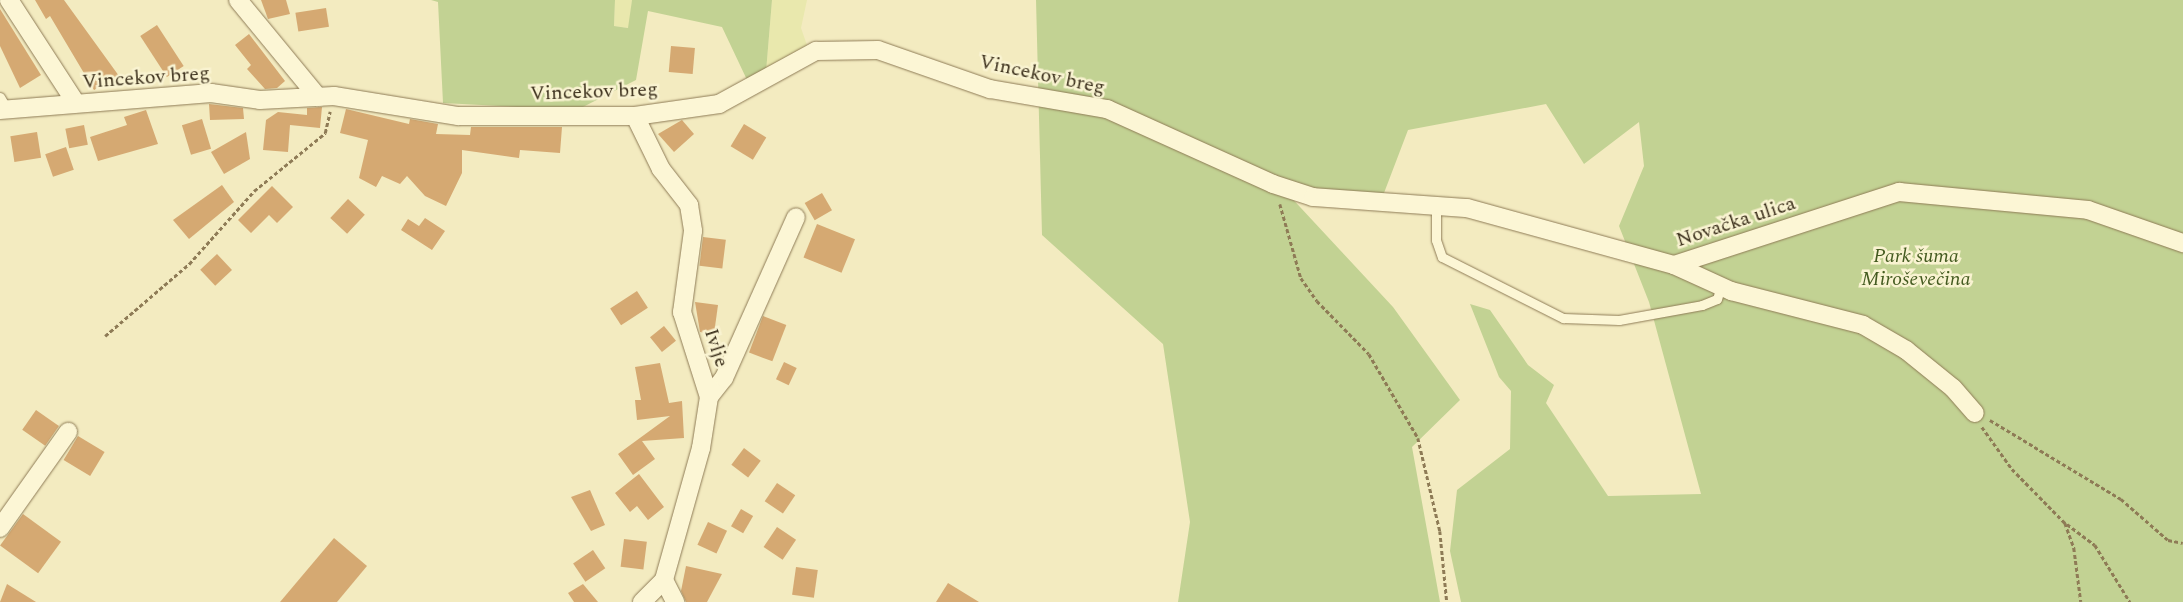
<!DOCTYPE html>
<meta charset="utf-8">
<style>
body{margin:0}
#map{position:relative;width:2183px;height:602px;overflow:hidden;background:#f3ebc0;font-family:Spectral,serif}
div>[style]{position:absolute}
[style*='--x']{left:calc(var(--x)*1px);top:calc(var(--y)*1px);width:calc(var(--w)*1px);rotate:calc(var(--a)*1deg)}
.farmland>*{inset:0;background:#e9e8ad}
.green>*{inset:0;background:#c2d293}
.building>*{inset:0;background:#d5a972;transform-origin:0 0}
.path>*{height:2.5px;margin-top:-1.25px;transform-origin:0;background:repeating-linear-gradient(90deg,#8e7b56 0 4px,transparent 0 6.5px)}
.roads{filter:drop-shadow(0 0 1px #8e7b56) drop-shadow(0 0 1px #8e7b56)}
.service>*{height:9px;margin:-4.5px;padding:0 4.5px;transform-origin:4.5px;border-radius:4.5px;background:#fcf6d5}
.minor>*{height:18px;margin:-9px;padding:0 9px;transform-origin:9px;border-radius:9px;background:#fcf6d5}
span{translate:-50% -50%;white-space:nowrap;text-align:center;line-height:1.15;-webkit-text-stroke:5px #f9f3d1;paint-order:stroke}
.street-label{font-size:20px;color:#3c301c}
.park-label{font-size:20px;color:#445b20;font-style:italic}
</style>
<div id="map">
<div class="farmland">
<i style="clip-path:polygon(615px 0,632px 0,629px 28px,614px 26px)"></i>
<i style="clip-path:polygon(772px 0,807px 0,801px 28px,808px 48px,766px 72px)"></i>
</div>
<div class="green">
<i style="clip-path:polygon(431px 0,615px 0,614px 26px,628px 28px,632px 0,772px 0,766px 72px,748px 82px,722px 27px,648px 11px,636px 80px,577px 110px,443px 103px,438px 2px)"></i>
<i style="clip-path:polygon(1036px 0,2183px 0,2183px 602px,1461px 602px,1450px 551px,1457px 490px,1510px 449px,1511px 391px,1499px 377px,1470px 304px,1490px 310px,1528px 365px,1554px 385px,1546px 403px,1608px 496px,1701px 494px,1649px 302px,1619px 226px,1644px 166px,1639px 122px,1584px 164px,1546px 104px,1408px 130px,1384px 193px,1287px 193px,1393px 307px,1460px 400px,1412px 447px,1440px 602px,1178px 602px,1190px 522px,1163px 344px,1042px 235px)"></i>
</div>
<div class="building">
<i style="clip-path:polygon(35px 0,64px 0,119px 76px,94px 90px,50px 16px,46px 19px)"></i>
<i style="clip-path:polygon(261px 0,286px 0,290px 14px,268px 19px)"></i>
<i style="left:326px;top:8px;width:19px;height:31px;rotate:81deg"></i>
<i style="clip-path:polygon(0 9px,41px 75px,20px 88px,0 46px)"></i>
<i style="left:157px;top:25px;width:49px;height:20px;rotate:57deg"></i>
<i style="clip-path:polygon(249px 34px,285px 81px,277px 88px,265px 89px,247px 69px,251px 65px,235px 45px)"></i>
<i style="left:671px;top:46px;width:24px;height:26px;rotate:5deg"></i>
<i style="clip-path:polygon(209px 104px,243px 108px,244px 119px,210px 120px)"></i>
<i style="clip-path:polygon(322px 107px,320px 128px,290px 125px,288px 152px,263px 150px,266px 120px,278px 112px,307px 115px,307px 108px)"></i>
<i style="clip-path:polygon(346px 109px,409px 124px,410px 119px,438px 124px,436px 134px,470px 135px,471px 127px,562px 127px,560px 153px,520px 150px,519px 158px,462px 150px,462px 173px,446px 206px,425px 196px,407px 176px,400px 184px,382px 176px,376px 187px,359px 178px,368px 140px,340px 133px)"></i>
<i style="clip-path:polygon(146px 110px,158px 144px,98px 161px,90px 137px,127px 125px,124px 117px)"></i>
<i style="left:202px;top:119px;width:31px;height:21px;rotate:73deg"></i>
<i style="clip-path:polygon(682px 120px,694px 134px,674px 152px,658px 134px)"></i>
<i style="left:744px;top:124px;width:26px;height:26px;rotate:31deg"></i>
<i style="left:84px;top:125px;width:20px;height:19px;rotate:79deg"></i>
<i style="left:37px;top:132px;width:26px;height:27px;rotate:81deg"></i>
<i style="clip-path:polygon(246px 132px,250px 159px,224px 174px,211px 152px)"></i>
<i style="left:66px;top:147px;width:24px;height:22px;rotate:71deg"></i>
<i style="clip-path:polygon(222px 185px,234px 202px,189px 239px,173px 220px)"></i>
<i style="clip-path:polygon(272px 186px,293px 207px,277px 223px,269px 215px,251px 233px,238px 220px)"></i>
<i style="left:822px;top:193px;width:20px;height:20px;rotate:60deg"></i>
<i style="left:348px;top:199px;width:23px;height:26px;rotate:43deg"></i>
<i style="clip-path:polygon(425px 218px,445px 231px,432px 250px,401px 230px,408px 219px,419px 226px)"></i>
<i style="left:817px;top:224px;width:41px;height:36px;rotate:22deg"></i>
<i style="left:703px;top:237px;width:23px;height:29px;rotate:7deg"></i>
<i style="left:217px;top:254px;width:22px;height:23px;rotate:47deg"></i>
<i style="left:637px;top:291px;width:20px;height:32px;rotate:57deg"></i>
<i style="clip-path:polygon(695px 302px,718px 305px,714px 334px,700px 332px)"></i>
<i style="left:763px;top:316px;width:25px;height:39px;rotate:21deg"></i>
<i style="left:664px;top:326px;width:19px;height:18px;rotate:51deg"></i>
<i style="left:784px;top:362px;width:14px;height:19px;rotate:25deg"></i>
<i style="clip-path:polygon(660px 363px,669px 403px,682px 401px,684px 438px,642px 441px,655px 459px,633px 475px,618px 454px,670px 416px,637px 420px,635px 400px,641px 400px,635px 367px)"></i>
<i style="left:36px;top:410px;width:28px;height:24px;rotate:35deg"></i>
<i style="left:78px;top:436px;width:31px;height:28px;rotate:31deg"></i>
<i style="left:744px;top:448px;width:21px;height:21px;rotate:37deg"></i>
<i style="clip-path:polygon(639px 474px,664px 507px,648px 520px,637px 506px,630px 512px,615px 493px)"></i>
<i style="left:777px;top:483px;width:22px;height:22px;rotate:34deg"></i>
<i style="clip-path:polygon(590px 490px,605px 525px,591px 531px,571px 497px)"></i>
<i style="left:741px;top:509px;width:14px;height:20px;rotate:30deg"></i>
<i style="left:23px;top:514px;width:47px;height:39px;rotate:36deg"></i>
<i style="left:708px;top:522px;width:21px;height:25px;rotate:25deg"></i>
<i style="left:777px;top:527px;width:23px;height:24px;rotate:34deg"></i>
<i style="clip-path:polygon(334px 538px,367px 566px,337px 602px,280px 602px)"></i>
<i style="left:624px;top:539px;width:23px;height:28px;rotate:7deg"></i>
<i style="left:593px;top:550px;width:22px;height:24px;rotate:56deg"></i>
<i style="clip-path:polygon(686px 566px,722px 574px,707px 602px,686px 602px,681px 591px)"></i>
<i style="left:796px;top:567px;width:22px;height:28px;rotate:8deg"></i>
<i style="clip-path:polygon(948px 583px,979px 602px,936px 602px)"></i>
<i style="clip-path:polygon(7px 584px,36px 602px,0 602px)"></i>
<i style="clip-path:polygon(583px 584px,598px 602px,574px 602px,568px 593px)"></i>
</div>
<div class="path">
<i style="--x:1280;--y:204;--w:77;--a:74.2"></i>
<i style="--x:1301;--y:278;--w:28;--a:55"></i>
<i style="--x:1317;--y:301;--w:74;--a:45.5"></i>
<i style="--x:1369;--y:354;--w:97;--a:59.7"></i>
<i style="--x:1418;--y:438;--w:96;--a:76.7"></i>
<i style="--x:1440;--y:531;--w:71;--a:84.4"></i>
<i style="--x:105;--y:336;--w:111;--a:-40.6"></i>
<i style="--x:189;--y:264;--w:98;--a:-48.3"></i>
<i style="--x:254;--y:191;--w:92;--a:-39.2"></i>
<i style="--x:325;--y:133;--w:22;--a:-77"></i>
<i style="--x:1990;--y:420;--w:153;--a:31.1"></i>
<i style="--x:2121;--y:499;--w:62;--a:41.1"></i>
<i style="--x:2168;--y:540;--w:15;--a:11"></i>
<i style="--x:1982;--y:427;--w:52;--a:54.5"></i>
<i style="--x:2012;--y:469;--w:76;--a:45.5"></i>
<i style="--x:2065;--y:523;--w:27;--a:70"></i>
<i style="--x:2074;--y:548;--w:54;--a:82.6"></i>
<i style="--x:2067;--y:524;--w:35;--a:37"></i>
<i style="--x:2095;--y:545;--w:67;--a:58.4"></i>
</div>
<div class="roads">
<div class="service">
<i style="--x:0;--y:97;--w:14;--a:60"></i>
<i style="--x:1436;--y:204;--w:36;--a:90"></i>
<i style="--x:1436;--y:240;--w:18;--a:71"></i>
<i style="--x:1442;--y:257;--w:136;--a:26.8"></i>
<i style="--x:1563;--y:318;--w:56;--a:2"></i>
<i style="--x:1619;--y:320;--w:84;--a:-10.2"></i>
<i style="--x:1702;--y:305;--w:16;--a:-22"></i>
<i style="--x:1717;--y:299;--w:14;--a:-73"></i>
</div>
<div class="minor">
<i style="--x:9;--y:0;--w:123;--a:57"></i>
<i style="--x:238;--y:0;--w:126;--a:50.5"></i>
<i style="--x:0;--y:110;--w:212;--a:-4.6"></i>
<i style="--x:211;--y:93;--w:49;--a:8.1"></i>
<i style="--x:260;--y:100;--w:74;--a:-3.1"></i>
<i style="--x:334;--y:96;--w:126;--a:9.2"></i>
<i style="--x:458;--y:116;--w:177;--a:0"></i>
<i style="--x:635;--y:116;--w:85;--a:-8.1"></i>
<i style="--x:719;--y:104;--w:111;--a:-28.7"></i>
<i style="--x:816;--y:51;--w:62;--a:-0.9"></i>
<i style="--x:878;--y:50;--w:119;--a:19.2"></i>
<i style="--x:990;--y:89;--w:119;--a:9.7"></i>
<i style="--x:1107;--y:109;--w:182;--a:24.3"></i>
<i style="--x:1273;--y:184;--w:42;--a:18"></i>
<i style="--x:1313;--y:197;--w:154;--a:4.1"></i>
<i style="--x:1467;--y:208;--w:215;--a:15.4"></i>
<i style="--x:1674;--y:265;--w:63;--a:24.5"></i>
<i style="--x:1731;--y:291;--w:136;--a:14.4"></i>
<i style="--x:1863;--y:325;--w:50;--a:30.2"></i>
<i style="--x:1906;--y:350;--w:60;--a:39"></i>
<i style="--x:1953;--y:388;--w:33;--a:49"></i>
<i style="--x:635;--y:116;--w:59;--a:63.9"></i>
<i style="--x:661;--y:169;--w:46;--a:52.1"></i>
<i style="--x:689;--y:205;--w:26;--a:81"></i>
<i style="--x:693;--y:231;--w:82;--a:97.7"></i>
<i style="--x:682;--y:312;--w:89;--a:72.4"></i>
<i style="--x:709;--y:397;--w:52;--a:98.9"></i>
<i style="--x:701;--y:448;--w:137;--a:105.7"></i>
<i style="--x:664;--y:580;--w:25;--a:63"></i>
<i style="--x:1674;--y:265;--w:237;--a:-18"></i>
<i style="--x:1899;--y:192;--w:190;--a:5.4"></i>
<i style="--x:2088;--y:210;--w:101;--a:19.2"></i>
<i style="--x:709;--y:397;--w:24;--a:-52"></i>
<i style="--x:724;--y:378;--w:176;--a:-65.9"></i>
<i style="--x:0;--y:528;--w:118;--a:-54.7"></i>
<i style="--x:642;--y:602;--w:31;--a:-45"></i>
</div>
</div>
<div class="street-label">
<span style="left:1042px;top:75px;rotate:12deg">Vincekov breg</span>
<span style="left:146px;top:78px;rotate:-4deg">Vincekov breg</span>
<span style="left:594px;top:92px;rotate:-2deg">Vincekov breg</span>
<span style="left:1736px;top:222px;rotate:-18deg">Novačka ulica</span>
<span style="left:716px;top:348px;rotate:72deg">Ivlje</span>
</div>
<div class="park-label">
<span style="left:1916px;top:268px">Park šuma<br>Miroševečina</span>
</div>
</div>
